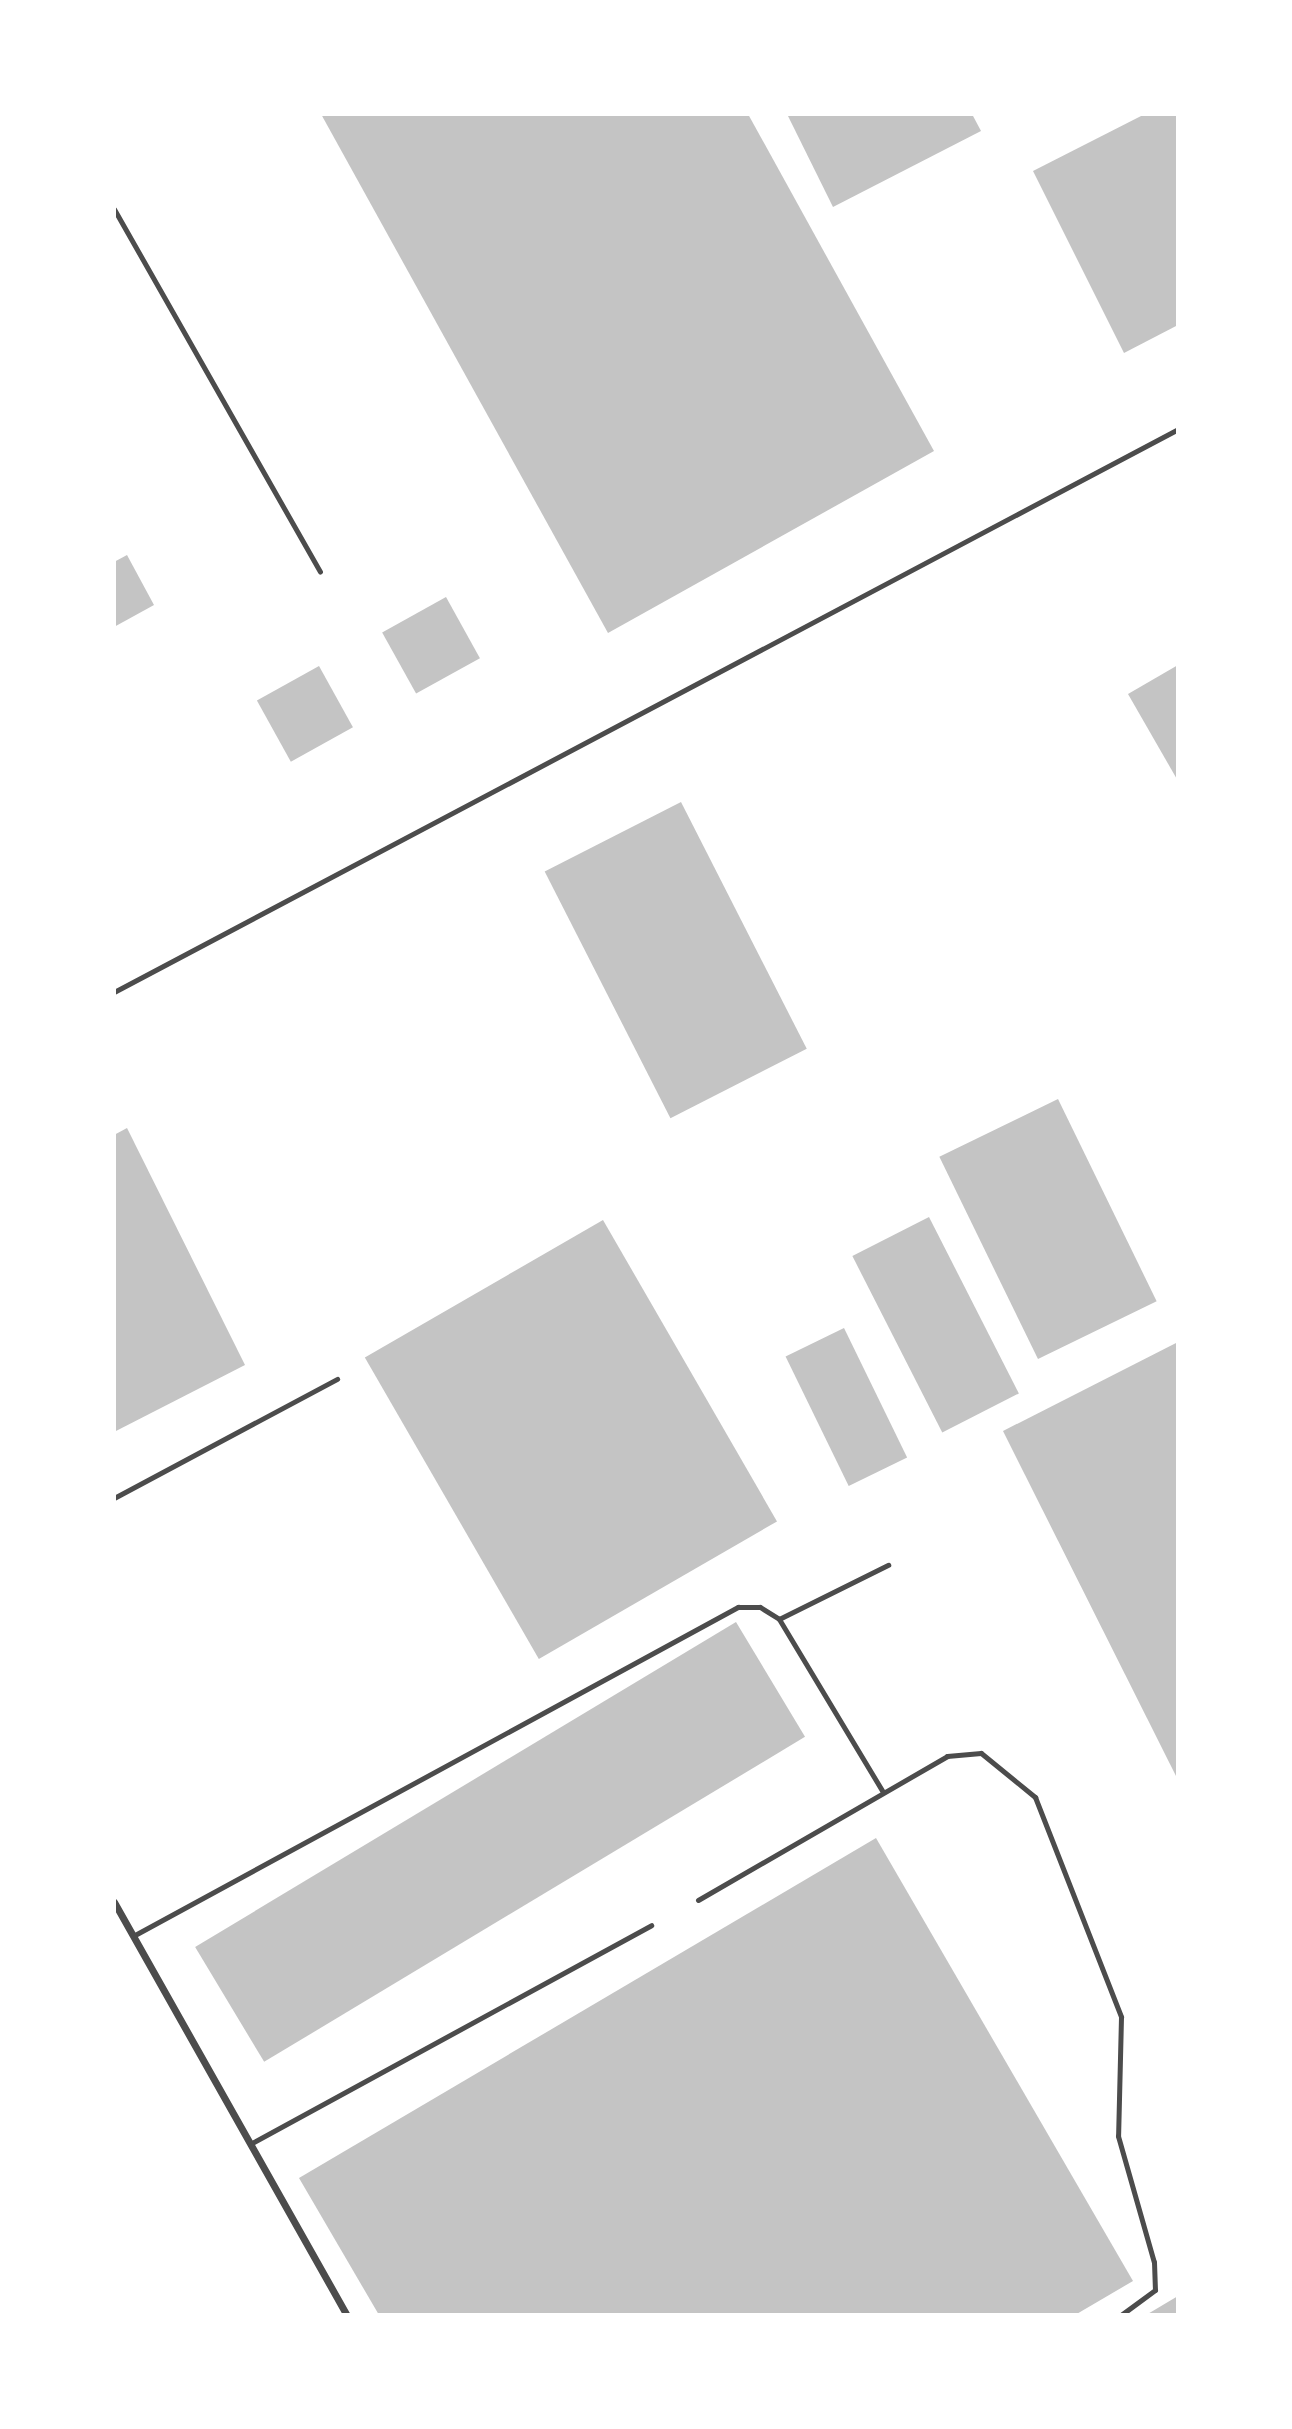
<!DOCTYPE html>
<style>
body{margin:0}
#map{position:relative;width:1292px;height:2429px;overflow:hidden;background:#fff;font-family:"Open Sans",sans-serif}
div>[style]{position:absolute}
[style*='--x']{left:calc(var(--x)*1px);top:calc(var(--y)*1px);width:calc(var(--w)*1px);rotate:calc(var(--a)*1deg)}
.building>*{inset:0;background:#c4c4c4;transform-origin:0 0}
.service>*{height:5px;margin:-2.5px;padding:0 2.5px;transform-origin:2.5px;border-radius:2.5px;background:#4c4c4c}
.minor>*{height:7px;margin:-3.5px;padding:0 3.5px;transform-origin:3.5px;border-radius:3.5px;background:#4c4c4c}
span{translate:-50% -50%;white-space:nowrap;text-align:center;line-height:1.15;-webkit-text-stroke:7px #fff;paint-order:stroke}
.frame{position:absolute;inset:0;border:116px solid #fff;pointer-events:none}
</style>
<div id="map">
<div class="building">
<i style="clip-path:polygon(321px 114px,748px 114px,934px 451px,608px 633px)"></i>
<i style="clip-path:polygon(787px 114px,972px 114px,981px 131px,833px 207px)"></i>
<i style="clip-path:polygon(1145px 114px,1178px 114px,1178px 325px,1124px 353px,1033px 171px)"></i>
<i style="clip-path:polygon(127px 555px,154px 605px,114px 627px,114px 562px)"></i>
<i style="left:446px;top:597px;width:70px;height:73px;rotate:61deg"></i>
<i style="clip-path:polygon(1178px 665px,1178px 781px,1128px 694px)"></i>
<i style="left:319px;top:666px;width:70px;height:71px;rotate:61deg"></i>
<i style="left:681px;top:802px;width:277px;height:153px;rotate:63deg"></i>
<i style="left:1058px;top:1099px;width:225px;height:132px;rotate:64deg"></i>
<i style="clip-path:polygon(127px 1128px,245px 1365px,114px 1432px,114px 1135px)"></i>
<i style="left:929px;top:1217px;width:198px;height:86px;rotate:63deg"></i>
<i style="left:603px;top:1220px;width:348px;height:275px;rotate:60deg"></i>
<i style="left:844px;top:1328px;width:144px;height:65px;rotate:64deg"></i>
<i style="clip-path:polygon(1178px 1342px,1178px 1780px,1003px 1431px)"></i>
<i style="left:736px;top:1622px;width:134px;height:631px;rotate:59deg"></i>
<i style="clip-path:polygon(876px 1838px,1133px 2281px,1075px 2315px,379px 2315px,299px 2178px)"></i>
<i style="clip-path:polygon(1178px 2296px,1178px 2315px,1146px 2315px)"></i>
</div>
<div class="service">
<i style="--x:114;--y:209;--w:417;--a:60.4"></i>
<i style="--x:114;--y:992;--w:1204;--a:-27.88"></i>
<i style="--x:114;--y:1498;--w:253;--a:-28.1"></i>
<i style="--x:779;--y:1619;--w:122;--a:-26.4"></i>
<i style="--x:698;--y:1900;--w:288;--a:-30"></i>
<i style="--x:947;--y:1756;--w:34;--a:-5"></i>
<i style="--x:981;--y:1753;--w:70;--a:39.2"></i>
<i style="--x:1035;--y:1797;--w:236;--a:68.6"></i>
<i style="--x:1121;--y:2017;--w:119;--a:91.4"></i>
<i style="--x:1118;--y:2136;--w:131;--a:74.1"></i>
<i style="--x:1154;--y:2262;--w:28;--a:88"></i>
<i style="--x:1155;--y:2290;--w:42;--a:143.7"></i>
<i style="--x:133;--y:1936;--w:689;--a:-28.54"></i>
<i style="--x:738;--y:1607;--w:22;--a:0"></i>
<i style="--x:760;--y:1607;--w:22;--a:32"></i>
<i style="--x:779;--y:1619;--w:202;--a:59"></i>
<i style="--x:250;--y:2144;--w:457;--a:-28.6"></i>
</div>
<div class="minor">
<i style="--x:114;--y:1902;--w:474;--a:60.6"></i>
</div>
<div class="frame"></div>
</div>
